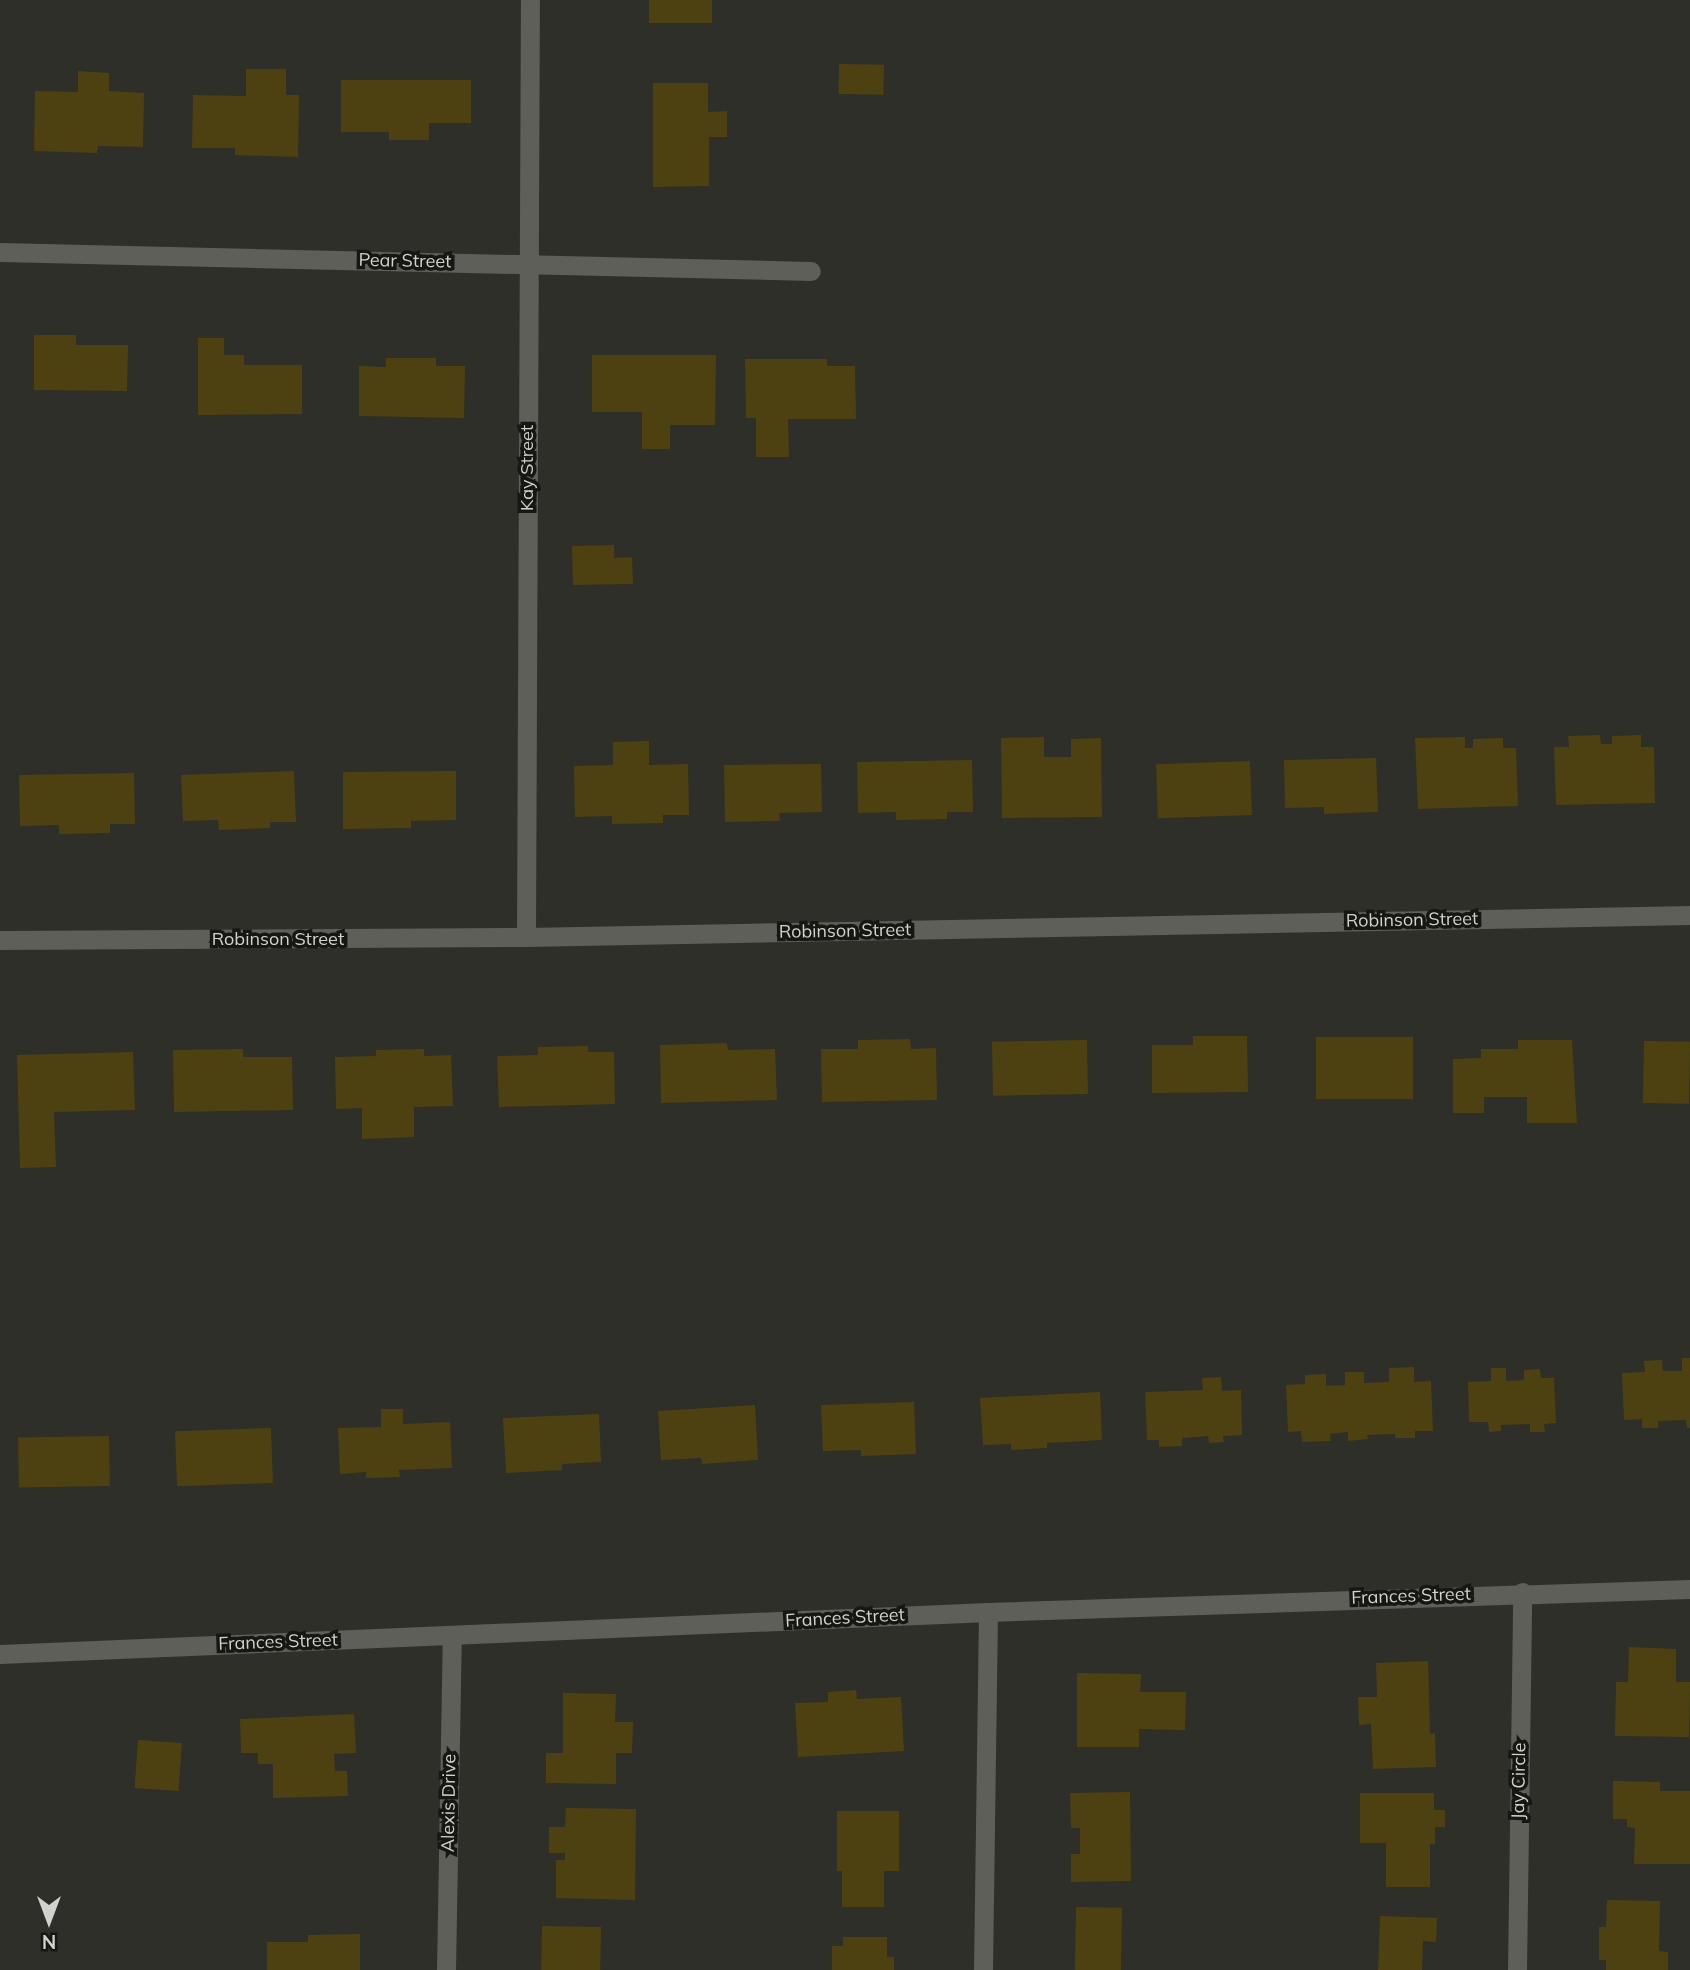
<!DOCTYPE html>
<style>
body{margin:0}
#map{position:relative;width:1690px;height:1970px;overflow:hidden;background:#2d2f28;font-family:Mulish,sans-serif}
div>[style]{position:absolute}
[style*='--x']{left:calc(var(--x)*1px);top:calc(var(--y)*1px);width:calc(var(--w)*1px);rotate:calc(var(--a)*1deg)}
.building>*{inset:0;background:#4e4111;transform-origin:0 0}
.minor>*{height:19px;margin:-9.5px;padding:0 9.5px;transform-origin:9.5px;border-radius:9.5px;background:#5e5f58}
span{translate:-50% -50%;white-space:nowrap;text-align:center;line-height:1.15;-webkit-text-stroke:7px #161613;paint-order:stroke}
.street-label{font-size:18px;color:#d0d2cd}
.north{position:absolute;left:14px;top:1886px;width:70px;height:70px;-webkit-text-stroke:5px #161613;paint-order:stroke;rotate:180deg;font-size:19px;font-weight:700;line-height:28px;text-align:center;color:#d0d2cd}
.north::after{content:'';display:block;margin:auto;width:24px;height:32px;background:#d0d2cd;clip-path:polygon(50% 0,100% 100%,50% 72%,0 100%)}
</style>
<div id="map">
<div class="building">
<i style="left:649px;top:0;width:63px;height:23px"></i>
<i style="left:839px;top:64px;width:45px;height:30px;rotate:1deg"></i>
<i style="clip-path:polygon(246px 69px,286px 69px,286px 95px,299px 95px,298px 157px,235px 155px,235px 148px,192px 148px,193px 95px,246px 96px)"></i>
<i style="clip-path:polygon(78px 71px,109px 73px,109px 91px,144px 93px,143px 147px,98px 146px,97px 153px,34px 151px,35px 91px,78px 92px)"></i>
<i style="clip-path:polygon(341px 80px,471px 80px,471px 123px,429px 123px,429px 140px,389px 140px,389px 132px,341px 132px)"></i>
<i style="clip-path:polygon(653px 83px,708px 83px,708px 112px,727px 111px,727px 137px,709px 137px,709px 186px,653px 187px)"></i>
<i style="clip-path:polygon(34px 335px,76px 335px,76px 345px,128px 345px,127px 391px,34px 390px)"></i>
<i style="clip-path:polygon(198px 338px,224px 338px,224px 355px,244px 355px,244px 365px,302px 365px,302px 414px,198px 415px)"></i>
<i style="clip-path:polygon(592px 355px,716px 355px,715px 425px,670px 425px,670px 449px,642px 449px,642px 412px,592px 412px)"></i>
<i style="clip-path:polygon(386px 358px,436px 358px,436px 366px,465px 366px,464px 418px,359px 416px,359px 366px,386px 367px)"></i>
<i style="clip-path:polygon(745px 359px,827px 359px,827px 366px,855px 366px,856px 419px,788px 419px,789px 457px,756px 457px,756px 418px,746px 418px)"></i>
<i style="clip-path:polygon(614px 545px,614px 558px,632px 557px,633px 584px,573px 585px,572px 546px)"></i>
<i style="clip-path:polygon(1600px 735px,1601px 744px,1612px 744px,1612px 736px,1641px 735px,1641px 747px,1654px 747px,1655px 803px,1556px 805px,1554px 747px,1569px 747px,1568px 736px)"></i>
<i style="clip-path:polygon(1044px 737px,1044px 757px,1071px 757px,1071px 739px,1101px 738px,1102px 817px,1002px 818px,1001px 738px)"></i>
<i style="clip-path:polygon(1465px 737px,1465px 748px,1473px 748px,1473px 739px,1503px 738px,1503px 748px,1516px 748px,1518px 806px,1418px 809px,1415px 738px)"></i>
<i style="clip-path:polygon(649px 741px,649px 765px,688px 764px,689px 815px,663px 815px,663px 823px,612px 824px,612px 816px,575px 817px,574px 766px,613px 765px,613px 742px)"></i>
<i style="clip-path:polygon(1376px 758px,1378px 812px,1324px 814px,1324px 807px,1285px 808px,1284px 760px)"></i>
<i style="clip-path:polygon(972px 760px,973px 812px,947px 812px,947px 819px,896px 820px,896px 812px,858px 813px,857px 762px)"></i>
<i style="left:1250px;top:761px;width:54px;height:94px;rotate:88deg"></i>
<i style="clip-path:polygon(821px 764px,822px 812px,779px 813px,780px 821px,725px 822px,724px 765px)"></i>
<i style="clip-path:polygon(294px 771px,296px 822px,270px 822px,270px 828px,219px 830px,218px 820px,183px 821px,181px 775px)"></i>
<i style="clip-path:polygon(456px 771px,456px 820px,411px 821px,411px 828px,343px 829px,343px 772px)"></i>
<i style="clip-path:polygon(134px 773px,135px 824px,110px 824px,110px 833px,59px 834px,59px 825px,20px 826px,19px 775px)"></i>
<i style="clip-path:polygon(1193px 1036px,1247px 1036px,1248px 1092px,1152px 1093px,1152px 1045px,1193px 1045px)"></i>
<i style="left:1413px;top:1037px;width:62px;height:97px;rotate:90deg"></i>
<i style="clip-path:polygon(910px 1039px,911px 1049px,936px 1048px,937px 1100px,822px 1102px,821px 1049px,858px 1049px,858px 1040px)"></i>
<i style="left:1087px;top:1040px;width:54px;height:95px;rotate:89deg"></i>
<i style="clip-path:polygon(1518px 1040px,1572px 1040px,1577px 1123px,1527px 1123px,1527px 1097px,1484px 1097px,1484px 1113px,1453px 1113px,1453px 1059px,1481px 1058px,1481px 1049px,1518px 1049px)"></i>
<i style="left:1644px;top:1041px;width:46px;height:62px;rotate:1deg"></i>
<i style="clip-path:polygon(727px 1043px,728px 1050px,775px 1049px,777px 1100px,661px 1103px,660px 1045px)"></i>
<i style="clip-path:polygon(588px 1046px,588px 1052px,614px 1052px,615px 1104px,499px 1107px,497px 1056px,538px 1055px,538px 1047px)"></i>
<i style="clip-path:polygon(243px 1049px,243px 1057px,292px 1057px,293px 1110px,174px 1112px,173px 1050px)"></i>
<i style="clip-path:polygon(424px 1049px,424px 1056px,451px 1055px,453px 1106px,414px 1107px,414px 1137px,362px 1139px,362px 1108px,336px 1109px,335px 1057px,376px 1056px,376px 1050px)"></i>
<i style="clip-path:polygon(133px 1052px,135px 1110px,54px 1112px,56px 1167px,20px 1168px,17px 1055px)"></i>
<i style="clip-path:polygon(1682px 1358px,1690px 1358px,1690px 1428px,1687px 1428px,1686px 1420px,1658px 1421px,1658px 1428px,1642px 1428px,1642px 1419px,1624px 1420px,1622px 1373px,1645px 1372px,1644px 1361px,1662px 1360px,1663px 1371px,1682px 1371px)"></i>
<i style="clip-path:polygon(1414px 1367px,1414px 1382px,1431px 1381px,1433px 1431px,1415px 1431px,1415px 1438px,1395px 1438px,1395px 1434px,1367px 1435px,1368px 1439px,1348px 1441px,1348px 1432px,1330px 1434px,1331px 1441px,1302px 1442px,1301px 1431px,1288px 1432px,1286px 1385px,1305px 1384px,1305px 1375px,1326px 1374px,1326px 1386px,1345px 1385px,1345px 1372px,1364px 1372px,1364px 1383px,1389px 1382px,1389px 1368px)"></i>
<i style="clip-path:polygon(1491px 1368px,1506px 1368px,1506px 1381px,1524px 1380px,1524px 1370px,1540px 1369px,1541px 1378px,1554px 1378px,1556px 1423px,1544px 1424px,1545px 1432px,1530px 1432px,1530px 1424px,1501px 1425px,1501px 1431px,1489px 1432px,1488px 1422px,1469px 1422px,1468px 1382px,1491px 1381px)"></i>
<i style="clip-path:polygon(1221px 1377px,1222px 1391px,1241px 1390px,1242px 1435px,1223px 1436px,1224px 1442px,1209px 1443px,1208px 1436px,1182px 1438px,1182px 1446px,1159px 1447px,1159px 1440px,1147px 1440px,1145px 1392px,1203px 1390px,1202px 1378px)"></i>
<i style="clip-path:polygon(1100px 1392px,1102px 1440px,1047px 1443px,1047px 1448px,1011px 1450px,1011px 1444px,983px 1445px,980px 1398px)"></i>
<i style="clip-path:polygon(914px 1402px,916px 1454px,861px 1456px,861px 1450px,823px 1451px,821px 1405px)"></i>
<i style="clip-path:polygon(755px 1405px,758px 1460px,702px 1464px,701px 1458px,661px 1460px,658px 1411px)"></i>
<i style="clip-path:polygon(381px 1409px,403px 1409px,403px 1424px,450px 1422px,452px 1468px,399px 1470px,400px 1477px,366px 1478px,366px 1472px,340px 1474px,338px 1428px,381px 1427px)"></i>
<i style="clip-path:polygon(599px 1414px,601px 1462px,562px 1464px,562px 1470px,506px 1473px,503px 1418px)"></i>
<i style="left:271px;top:1428px;width:55px;height:96px;rotate:88deg"></i>
<i style="left:109px;top:1436px;width:50px;height:91px;rotate:89deg"></i>
<i style="clip-path:polygon(1629px 1647px,1676px 1649px,1676px 1682px,1690px 1682px,1689px 1737px,1615px 1736px,1616px 1682px,1628px 1682px)"></i>
<i style="clip-path:polygon(1428px 1661px,1430px 1734px,1435px 1733px,1436px 1767px,1373px 1769px,1371px 1724px,1359px 1725px,1358px 1697px,1377px 1697px,1376px 1663px)"></i>
<i style="clip-path:polygon(1077px 1673px,1141px 1674px,1140px 1692px,1186px 1692px,1185px 1730px,1139px 1729px,1139px 1747px,1077px 1747px)"></i>
<i style="clip-path:polygon(856px 1690px,857px 1699px,901px 1697px,904px 1751px,798px 1757px,795px 1703px,828px 1702px,828px 1692px)"></i>
<i style="clip-path:polygon(563px 1693px,616px 1694px,615px 1722px,633px 1722px,632px 1753px,616px 1753px,616px 1784px,546px 1783px,546px 1753px,563px 1753px)"></i>
<i style="clip-path:polygon(354px 1714px,356px 1753px,334px 1754px,335px 1771px,347px 1771px,348px 1796px,273px 1798px,273px 1764px,258px 1764px,258px 1753px,241px 1753px,240px 1719px)"></i>
<i style="left:138px;top:1740px;width:44px;height:48px;rotate:4deg"></i>
<i style="clip-path:polygon(1613px 1781px,1660px 1782px,1660px 1791px,1690px 1791px,1690px 1864px,1634px 1864px,1635px 1828px,1627px 1827px,1627px 1819px,1613px 1819px)"></i>
<i style="clip-path:polygon(1130px 1792px,1131px 1881px,1071px 1882px,1071px 1854px,1080px 1854px,1080px 1828px,1071px 1828px,1070px 1793px)"></i>
<i style="clip-path:polygon(1360px 1793px,1434px 1793px,1434px 1810px,1445px 1810px,1445px 1827px,1435px 1827px,1435px 1844px,1430px 1844px,1430px 1887px,1386px 1887px,1386px 1843px,1360px 1843px)"></i>
<i style="clip-path:polygon(566px 1808px,636px 1809px,635px 1900px,556px 1898px,556px 1860px,565px 1860px,565px 1853px,549px 1853px,549px 1827px,565px 1827px)"></i>
<i style="clip-path:polygon(837px 1811px,899px 1811px,899px 1871px,884px 1871px,884px 1907px,842px 1907px,842px 1871px,837px 1871px)"></i>
<i style="clip-path:polygon(1607px 1900px,1660px 1901px,1659px 1951px,1668px 1952px,1668px 1970px,1606px 1970px,1606px 1960px,1599px 1960px,1599px 1927px,1606px 1927px)"></i>
<i style="left:1076px;top:1907px;width:46px;height:63px;rotate:1deg"></i>
<i style="clip-path:polygon(1380px 1916px,1437px 1918px,1436px 1942px,1423px 1941px,1422px 1970px,1378px 1970px)"></i>
<i style="left:542px;top:1926px;width:59px;height:44px;rotate:1deg"></i>
<i style="clip-path:polygon(360px 1934px,360px 1970px,267px 1970px,267px 1942px,308px 1942px,308px 1935px)"></i>
<i style="clip-path:polygon(843px 1937px,887px 1937px,887px 1957px,894px 1957px,894px 1970px,832px 1970px,832px 1946px,843px 1946px)"></i>
</div>
<div class="minor">
<i style="--x:0;--y:252;--w:811;--a:1.34"></i>
<i style="--x:526;--y:937;--w:937;--a:-89.76"></i>
<i style="--x:0;--y:940;--w:526;--a:-0.33"></i>
<i style="--x:526;--y:937;--w:1164;--a:-1.08"></i>
<i style="--x:0;--y:1654;--w:989;--a:-2.43"></i>
<i style="--x:988;--y:1612;--w:702;--a:-1.88"></i>
<i style="--x:446;--y:1970;--w:335;--a:-89"></i>
<i style="--x:983;--y:1970;--w:358;--a:-89.2"></i>
<i style="--x:1517;--y:1970;--w:378;--a:-89.2"></i>
</div>
<div class="street-label">
<span style="left:405px;top:261px;rotate:1deg">Pear Street</span>
<span style="left:527px;top:468px;rotate:-90deg">Kay Street</span>
<span style="left:1412px;top:920px;rotate:-1deg">Robinson Street</span>
<span style="left:845px;top:931px;rotate:-1deg">Robinson Street</span>
<span style="left:278px;top:939px">Robinson Street</span>
<span style="left:1411px;top:1596px;rotate:-2deg">Frances Street</span>
<span style="left:845px;top:1618px;rotate:-3deg">Frances Street</span>
<span style="left:278px;top:1642px;rotate:-2deg">Frances Street</span>
<span style="left:1519px;top:1781px;rotate:-89deg">Jay Circle</span>
<span style="left:449px;top:1803px;rotate:-89deg">Alexis Drive</span>
</div>
<div class="north">N</div>
</div>
